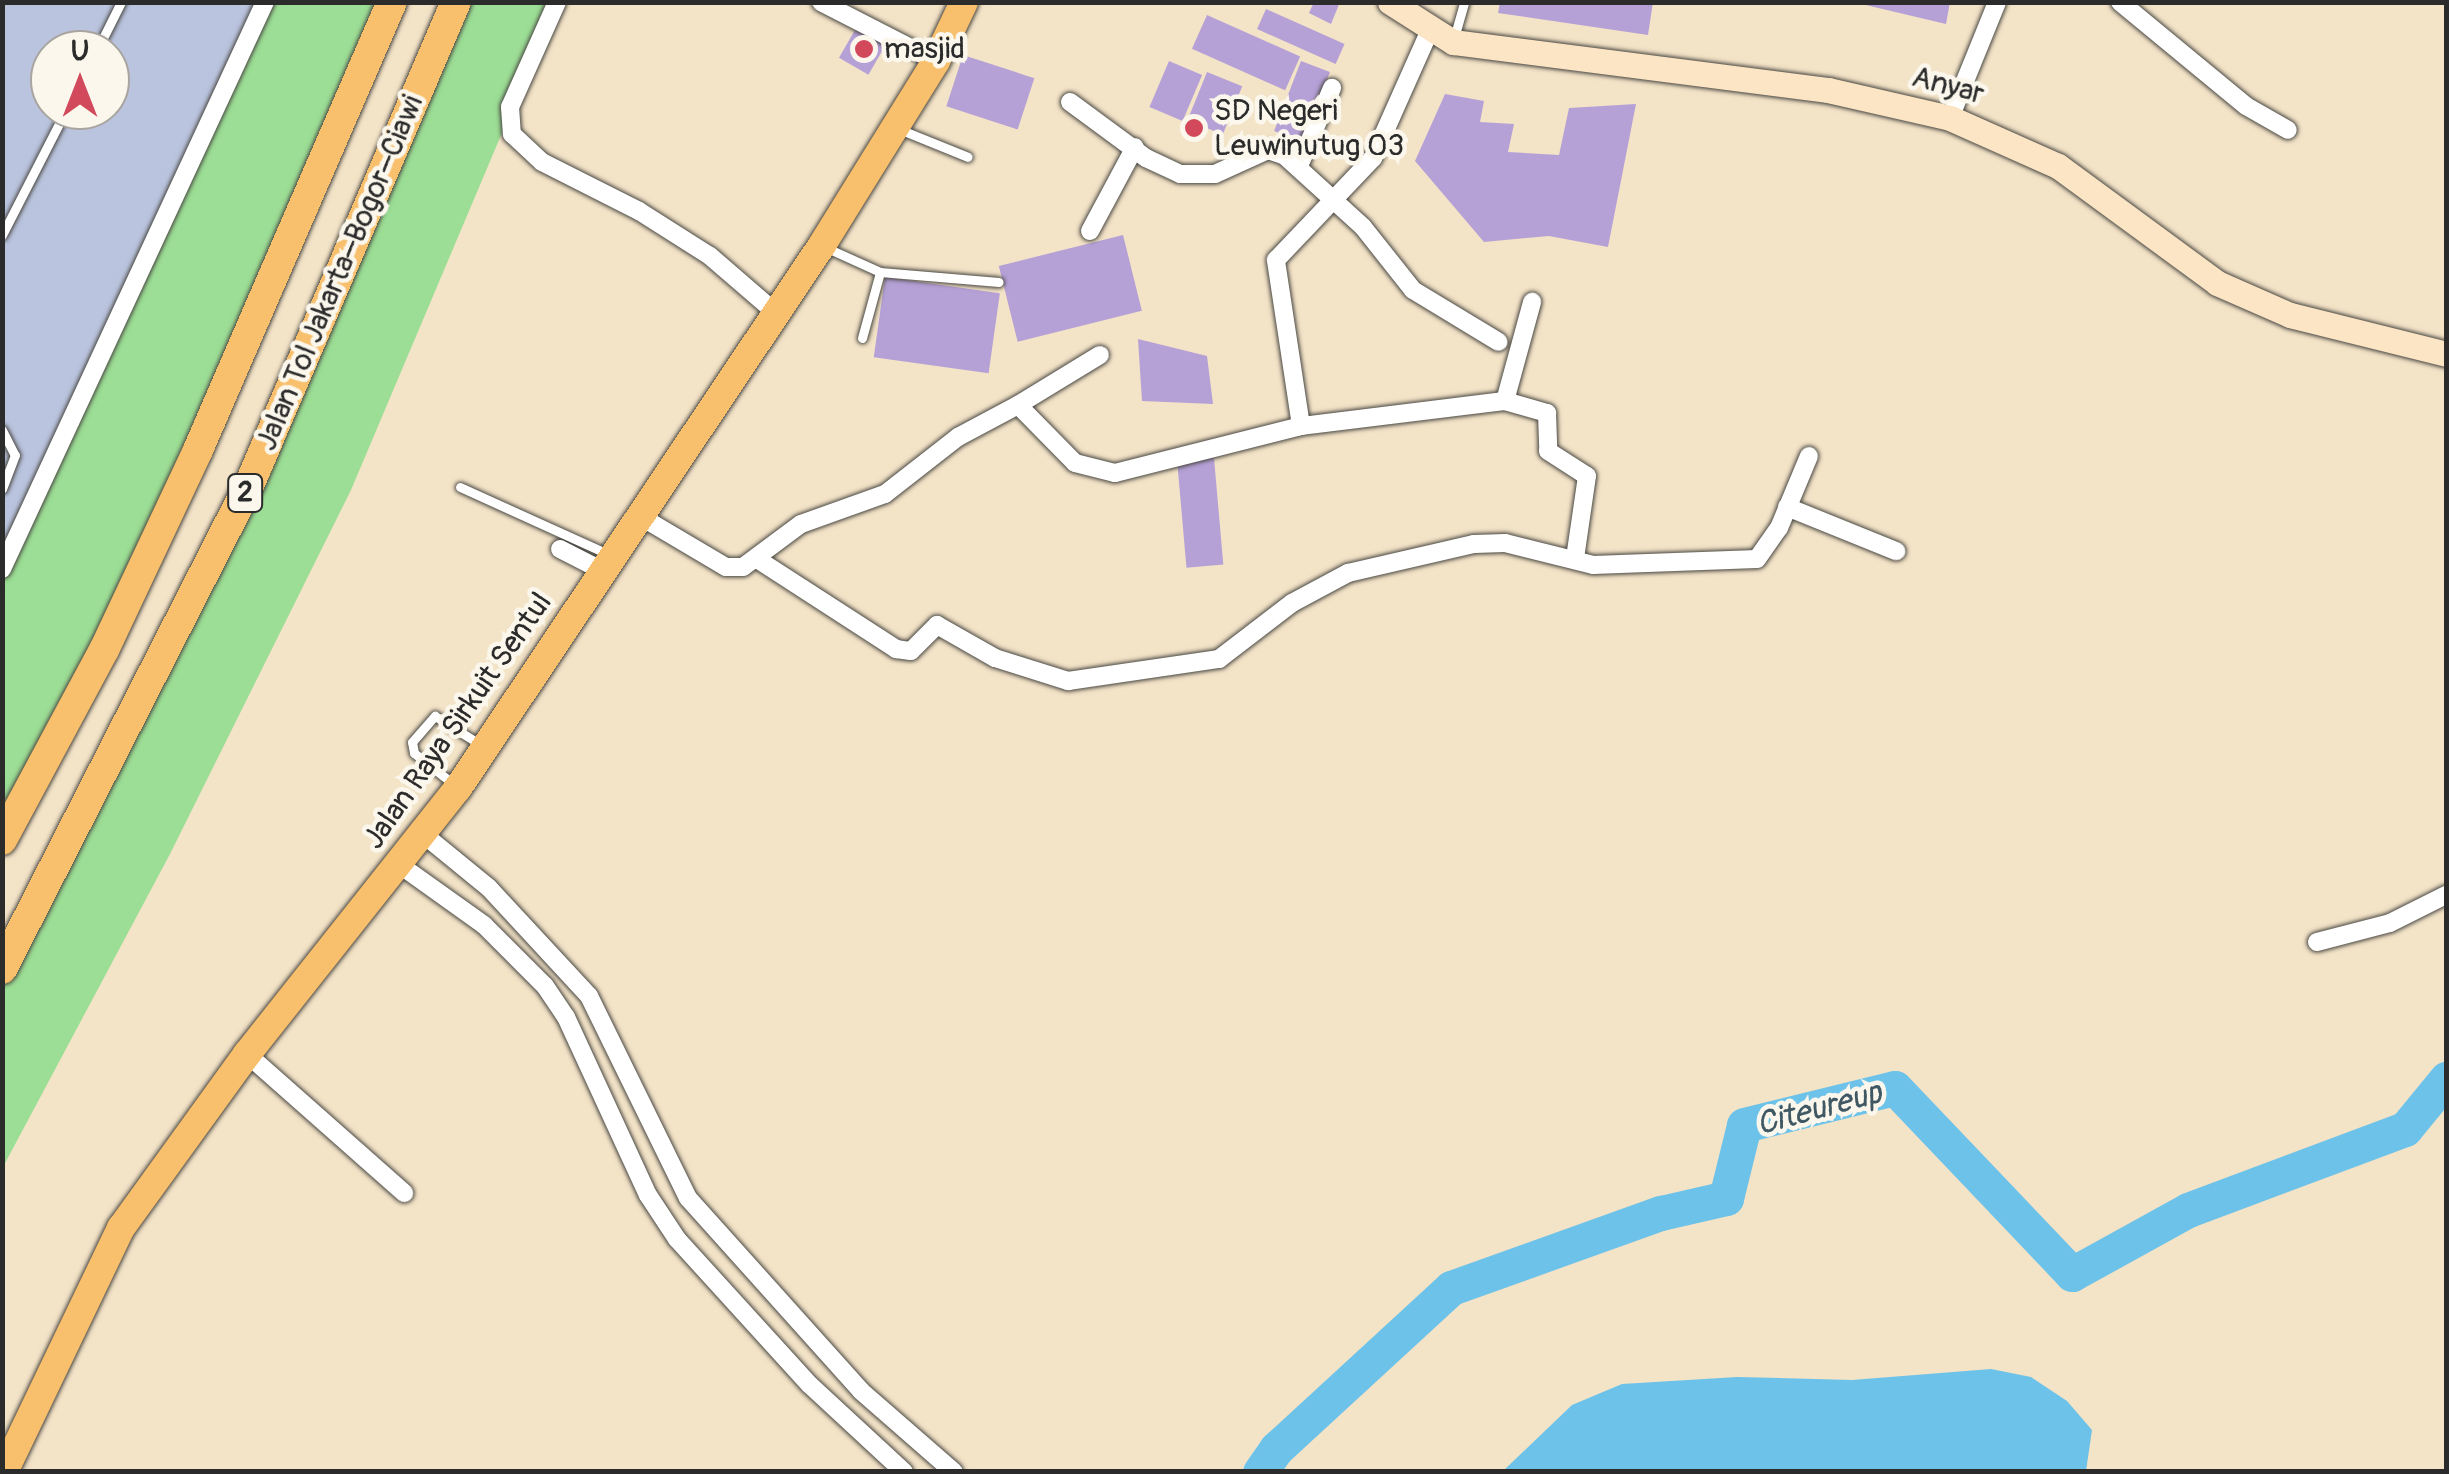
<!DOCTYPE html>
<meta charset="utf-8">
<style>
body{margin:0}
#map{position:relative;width:2449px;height:1474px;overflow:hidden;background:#f3e3c7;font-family:Pangolin,sans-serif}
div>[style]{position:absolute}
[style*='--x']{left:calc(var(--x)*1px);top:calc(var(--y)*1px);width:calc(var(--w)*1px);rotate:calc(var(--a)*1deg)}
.industrial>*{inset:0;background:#bac4de}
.green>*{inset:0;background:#9cde95}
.water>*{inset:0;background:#6dc2e9}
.river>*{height:35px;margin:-17.5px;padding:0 17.5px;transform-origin:17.5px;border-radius:17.5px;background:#6dc2e9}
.building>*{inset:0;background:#b6a1d7;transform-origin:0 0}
.roads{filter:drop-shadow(0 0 2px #494742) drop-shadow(0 0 2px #494742)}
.lane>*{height:9px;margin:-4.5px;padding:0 4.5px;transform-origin:4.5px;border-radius:4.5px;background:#fff}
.street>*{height:18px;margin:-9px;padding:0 9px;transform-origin:9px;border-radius:9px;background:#fff}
.secondary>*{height:25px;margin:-12.5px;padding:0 12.5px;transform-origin:12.5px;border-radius:12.5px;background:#fce5c4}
.primary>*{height:28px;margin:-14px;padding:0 14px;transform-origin:14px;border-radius:14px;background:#f8bf6c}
.highway>*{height:30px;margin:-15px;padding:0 15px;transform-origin:15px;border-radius:15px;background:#f8bf6c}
.dots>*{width:28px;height:28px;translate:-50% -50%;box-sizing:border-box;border:5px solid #fbf7ec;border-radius:50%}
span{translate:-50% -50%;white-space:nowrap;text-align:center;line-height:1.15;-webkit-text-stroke:9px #fbf7ec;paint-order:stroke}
.shield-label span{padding:2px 8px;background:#fbf7ec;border:2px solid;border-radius:8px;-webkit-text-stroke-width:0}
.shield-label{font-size:28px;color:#2b2b2b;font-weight:700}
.poi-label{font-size:30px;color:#2b2b2b}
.left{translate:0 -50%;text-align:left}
.street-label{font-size:30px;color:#2b2b2b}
.water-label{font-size:32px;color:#3f5864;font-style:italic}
.frame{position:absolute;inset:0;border:5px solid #2b2b2b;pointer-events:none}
.north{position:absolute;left:30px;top:30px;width:100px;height:100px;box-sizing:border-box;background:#fbf7ec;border:2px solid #a8a59f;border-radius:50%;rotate:0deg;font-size:28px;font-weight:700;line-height:40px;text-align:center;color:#2b2b2b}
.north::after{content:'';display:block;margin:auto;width:35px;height:45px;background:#d1495b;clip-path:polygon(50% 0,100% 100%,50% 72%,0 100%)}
</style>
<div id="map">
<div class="industrial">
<i style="clip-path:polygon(evenodd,3px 3px,266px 3px,3px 559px,3px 3px,50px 50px,110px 50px,110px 110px,50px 110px,50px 50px)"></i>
</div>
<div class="green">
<i style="clip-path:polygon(265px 3px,392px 3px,3px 840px,2px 565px)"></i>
<i style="clip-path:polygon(456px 3px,557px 3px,351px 490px,170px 854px,3px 1167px,3px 967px,160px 670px)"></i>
</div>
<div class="water">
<i style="clip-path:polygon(1991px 1369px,2031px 1377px,2067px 1401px,2092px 1430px,2086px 1471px,1503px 1471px,1572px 1405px,1622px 1384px,1737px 1377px,1852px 1380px)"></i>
</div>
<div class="river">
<i style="--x:1260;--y:1472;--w:28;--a:-55"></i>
<i style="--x:1276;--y:1449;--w:238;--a:-42.6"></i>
<i style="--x:1451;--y:1288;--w:223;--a:-19.7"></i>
<i style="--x:1661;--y:1213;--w:67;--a:-13"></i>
<i style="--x:1726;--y:1198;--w:75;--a:-76.1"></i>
<i style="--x:1744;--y:1125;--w:155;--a:-13.8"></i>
<i style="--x:1895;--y:1088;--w:257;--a:46.4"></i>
<i style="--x:2072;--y:1274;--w:132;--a:-28.9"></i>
<i style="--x:2188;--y:1210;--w:232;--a:-20.5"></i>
<i style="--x:2405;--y:1129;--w:65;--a:-50.6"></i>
</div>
<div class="building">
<i style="clip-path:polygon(1314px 2px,1340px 2px,1331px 24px,1309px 13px)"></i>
<i style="clip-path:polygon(1500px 2px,1653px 2px,1648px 35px,1498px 13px)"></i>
<i style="clip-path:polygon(1853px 2px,1950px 2px,1946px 24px)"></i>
<i style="left:1266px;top:9px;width:86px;height:22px;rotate:24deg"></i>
<i style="left:1207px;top:15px;width:102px;height:37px;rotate:24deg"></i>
<i style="left:859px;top:23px;width:34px;height:40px;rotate:30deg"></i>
<i style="left:963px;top:55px;width:75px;height:54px;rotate:18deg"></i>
<i style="left:1169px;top:61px;width:36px;height:50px;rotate:23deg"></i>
<i style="left:1301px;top:61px;width:31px;height:75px;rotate:21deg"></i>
<i style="left:1207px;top:72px;width:38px;height:52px;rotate:22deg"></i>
<i style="clip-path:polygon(1445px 94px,1484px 101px,1480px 122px,1514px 124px,1508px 152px,1559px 155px,1569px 108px,1636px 104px,1608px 247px,1549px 236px,1484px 242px,1415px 161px)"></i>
<i style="left:1123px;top:235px;width:78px;height:128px;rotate:76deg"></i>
<i style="left:885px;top:277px;width:116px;height:81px;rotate:8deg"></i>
<i style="clip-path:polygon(1138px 339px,1207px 356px,1213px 404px,1142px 401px)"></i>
<i style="left:1214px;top:458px;width:107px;height:37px;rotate:85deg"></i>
</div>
<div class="roads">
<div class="lane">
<i style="--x:1454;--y:38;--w:37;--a:-74"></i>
<i style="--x:97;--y:50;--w:54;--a:-63.4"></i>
<i style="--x:899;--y:129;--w:74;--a:22.1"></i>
<i style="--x:2;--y:235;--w:140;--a:-62.9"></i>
<i style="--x:827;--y:248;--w:58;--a:24.4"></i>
<i style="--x:880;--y:272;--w:119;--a:4.8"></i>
<i style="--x:862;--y:338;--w:68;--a:-74.7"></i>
<i style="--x:2;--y:430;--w:28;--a:63"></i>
<i style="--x:15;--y:455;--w:36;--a:111"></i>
<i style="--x:460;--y:487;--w:162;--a:24.4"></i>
<i style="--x:456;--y:786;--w:53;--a:-141.8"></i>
<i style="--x:414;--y:753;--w:11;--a:-100"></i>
<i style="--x:412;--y:742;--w:35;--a:-49"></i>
<i style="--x:435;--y:716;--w:54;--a:32.2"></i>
</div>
<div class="street">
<i style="--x:557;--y:2;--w:115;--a:114.1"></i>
<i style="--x:510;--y:107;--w:27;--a:86"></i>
<i style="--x:512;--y:134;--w:41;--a:43"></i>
<i style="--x:542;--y:162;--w:109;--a:26.8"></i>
<i style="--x:639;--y:211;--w:84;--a:32.4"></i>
<i style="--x:710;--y:256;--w:87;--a:40.8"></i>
<i style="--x:821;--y:2;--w:129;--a:27.2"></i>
<i style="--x:2120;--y:2;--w:163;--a:39.5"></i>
<i style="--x:2246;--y:106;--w:48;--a:29.7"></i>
<i style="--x:1070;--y:102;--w:94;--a:36.4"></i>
<i style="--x:1146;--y:158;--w:38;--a:25"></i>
<i style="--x:1180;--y:174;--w:35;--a:0"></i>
<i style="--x:1215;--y:174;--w:58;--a:-24.4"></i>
<i style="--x:1268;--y:150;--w:18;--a:19"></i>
<i style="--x:1285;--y:156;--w:105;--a:42.3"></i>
<i style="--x:1363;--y:227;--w:80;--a:51.6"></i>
<i style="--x:1413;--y:290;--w:100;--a:31.2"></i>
<i style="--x:1950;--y:118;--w:125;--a:-67.9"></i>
<i style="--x:1299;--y:166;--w:85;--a:-67.1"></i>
<i style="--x:1090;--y:231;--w:95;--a:-61.8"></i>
<i style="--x:1505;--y:401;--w:44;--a:15.9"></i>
<i style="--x:1547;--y:413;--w:38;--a:88"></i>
<i style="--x:1548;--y:451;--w:46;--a:32.7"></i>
<i style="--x:1587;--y:476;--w:83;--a:98.3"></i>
<i style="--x:1018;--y:405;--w:96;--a:-31.4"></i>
<i style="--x:1301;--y:426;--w:168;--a:-98.6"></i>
<i style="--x:1276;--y:260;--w:141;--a:-46.4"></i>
<i style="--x:1373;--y:158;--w:138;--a:-66"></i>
<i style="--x:1787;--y:507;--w:118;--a:22"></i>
<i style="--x:638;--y:515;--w:102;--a:30.6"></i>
<i style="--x:726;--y:567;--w:17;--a:0"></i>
<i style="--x:743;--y:567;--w:72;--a:-36.6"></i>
<i style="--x:801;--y:524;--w:89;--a:-19.7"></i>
<i style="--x:885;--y:494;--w:93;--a:-38"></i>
<i style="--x:958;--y:437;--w:68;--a:-28.1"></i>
<i style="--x:1018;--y:405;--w:81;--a:45.5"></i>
<i style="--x:1075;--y:463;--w:41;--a:14"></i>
<i style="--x:1115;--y:473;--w:192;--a:-14.2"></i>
<i style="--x:1301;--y:426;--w:206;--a:-7"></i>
<i style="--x:1505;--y:401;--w:103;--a:-74.7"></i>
<i style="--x:560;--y:549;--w:46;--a:27.1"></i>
<i style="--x:757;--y:559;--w:166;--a:32.9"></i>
<i style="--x:896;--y:649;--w:15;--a:8"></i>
<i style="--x:911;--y:651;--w:37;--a:-45"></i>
<i style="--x:937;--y:625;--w:67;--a:29.6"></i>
<i style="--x:995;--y:658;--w:77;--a:17.5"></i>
<i style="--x:1068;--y:681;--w:153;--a:-8.3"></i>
<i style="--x:1219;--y:659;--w:92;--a:-37.5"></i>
<i style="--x:1292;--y:603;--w:64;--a:-28.2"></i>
<i style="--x:1348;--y:573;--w:129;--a:-13"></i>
<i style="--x:1474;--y:544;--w:31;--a:-2"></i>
<i style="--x:1505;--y:543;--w:91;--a:14"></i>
<i style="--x:1593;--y:565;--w:164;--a:-2.1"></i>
<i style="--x:1757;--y:559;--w:38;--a:-55"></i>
<i style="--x:1779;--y:528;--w:78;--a:-67.4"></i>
<i style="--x:2;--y:569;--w:625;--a:-65.12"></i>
<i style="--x:423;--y:834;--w:85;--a:39.3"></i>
<i style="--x:489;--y:888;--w:147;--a:47.2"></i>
<i style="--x:589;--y:996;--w:225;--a:63.9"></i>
<i style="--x:688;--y:1198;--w:259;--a:48.1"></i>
<i style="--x:861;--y:1391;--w:123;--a:41.1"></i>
<i style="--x:400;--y:865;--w:103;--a:35.5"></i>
<i style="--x:484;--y:925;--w:86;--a:45"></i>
<i style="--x:545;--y:986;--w:37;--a:56"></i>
<i style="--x:566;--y:1017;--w:196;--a:65.3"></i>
<i style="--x:648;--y:1195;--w:53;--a:56.6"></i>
<i style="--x:677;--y:1239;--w:197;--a:47.7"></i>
<i style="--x:810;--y:1385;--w:128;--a:42.8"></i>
<i style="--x:2317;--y:942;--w:75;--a:-14.6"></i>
<i style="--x:2390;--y:923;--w:63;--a:-26.6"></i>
<i style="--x:247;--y:1054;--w:210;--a:41.5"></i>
</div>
<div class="secondary">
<i style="--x:1390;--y:2;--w:75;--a:32.4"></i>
<i style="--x:1453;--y:42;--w:378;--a:7.3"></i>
<i style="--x:1828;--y:90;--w:125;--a:12.9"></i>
<i style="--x:1950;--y:118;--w:118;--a:24"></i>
<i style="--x:2058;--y:166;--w:197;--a:36.3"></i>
<i style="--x:2217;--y:283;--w:80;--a:23.7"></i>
<i style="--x:2290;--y:315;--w:161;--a:14"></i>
</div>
<div class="primary">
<i style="--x:4;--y:1472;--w:271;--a:-64.4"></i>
<i style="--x:121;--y:1228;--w:215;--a:-54.1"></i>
<i style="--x:247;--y:1054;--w:340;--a:-51.6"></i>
<i style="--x:458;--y:788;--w:654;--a:-56.16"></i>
<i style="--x:822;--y:245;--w:216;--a:-58.2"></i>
<i style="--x:936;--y:61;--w:65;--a:-64.6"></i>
</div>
<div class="highway">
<i style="--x:2;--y:840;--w:216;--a:-61.8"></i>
<i style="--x:104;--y:650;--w:221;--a:-64.8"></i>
<i style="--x:198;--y:450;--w:488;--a:-66.6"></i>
<i style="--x:2;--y:969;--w:546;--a:-62.97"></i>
<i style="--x:250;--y:483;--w:523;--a:-66.82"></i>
</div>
</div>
<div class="dots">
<i style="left:864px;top:49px;background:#d1495b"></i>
<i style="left:1194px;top:128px;background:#d1495b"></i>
</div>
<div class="shield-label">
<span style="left:245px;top:493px">2</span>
</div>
<div class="poi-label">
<span class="left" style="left:884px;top:49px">masjid</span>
<span class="left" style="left:1214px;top:128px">SD Negeri<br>Leuwinutug 03</span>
</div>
<div class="street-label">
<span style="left:1948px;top:86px;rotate:15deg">Anyar</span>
<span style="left:340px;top:273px;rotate:-67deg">Jalan Tol Jakarta–Bogor–Ciawi</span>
<span style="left:458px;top:721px;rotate:-55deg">Jalan Raya Sirkuit Sentul</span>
</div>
<div class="water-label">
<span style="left:1819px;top:1109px;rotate:-15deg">Citeureup</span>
</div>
<div class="frame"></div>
<div class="north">U</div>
</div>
